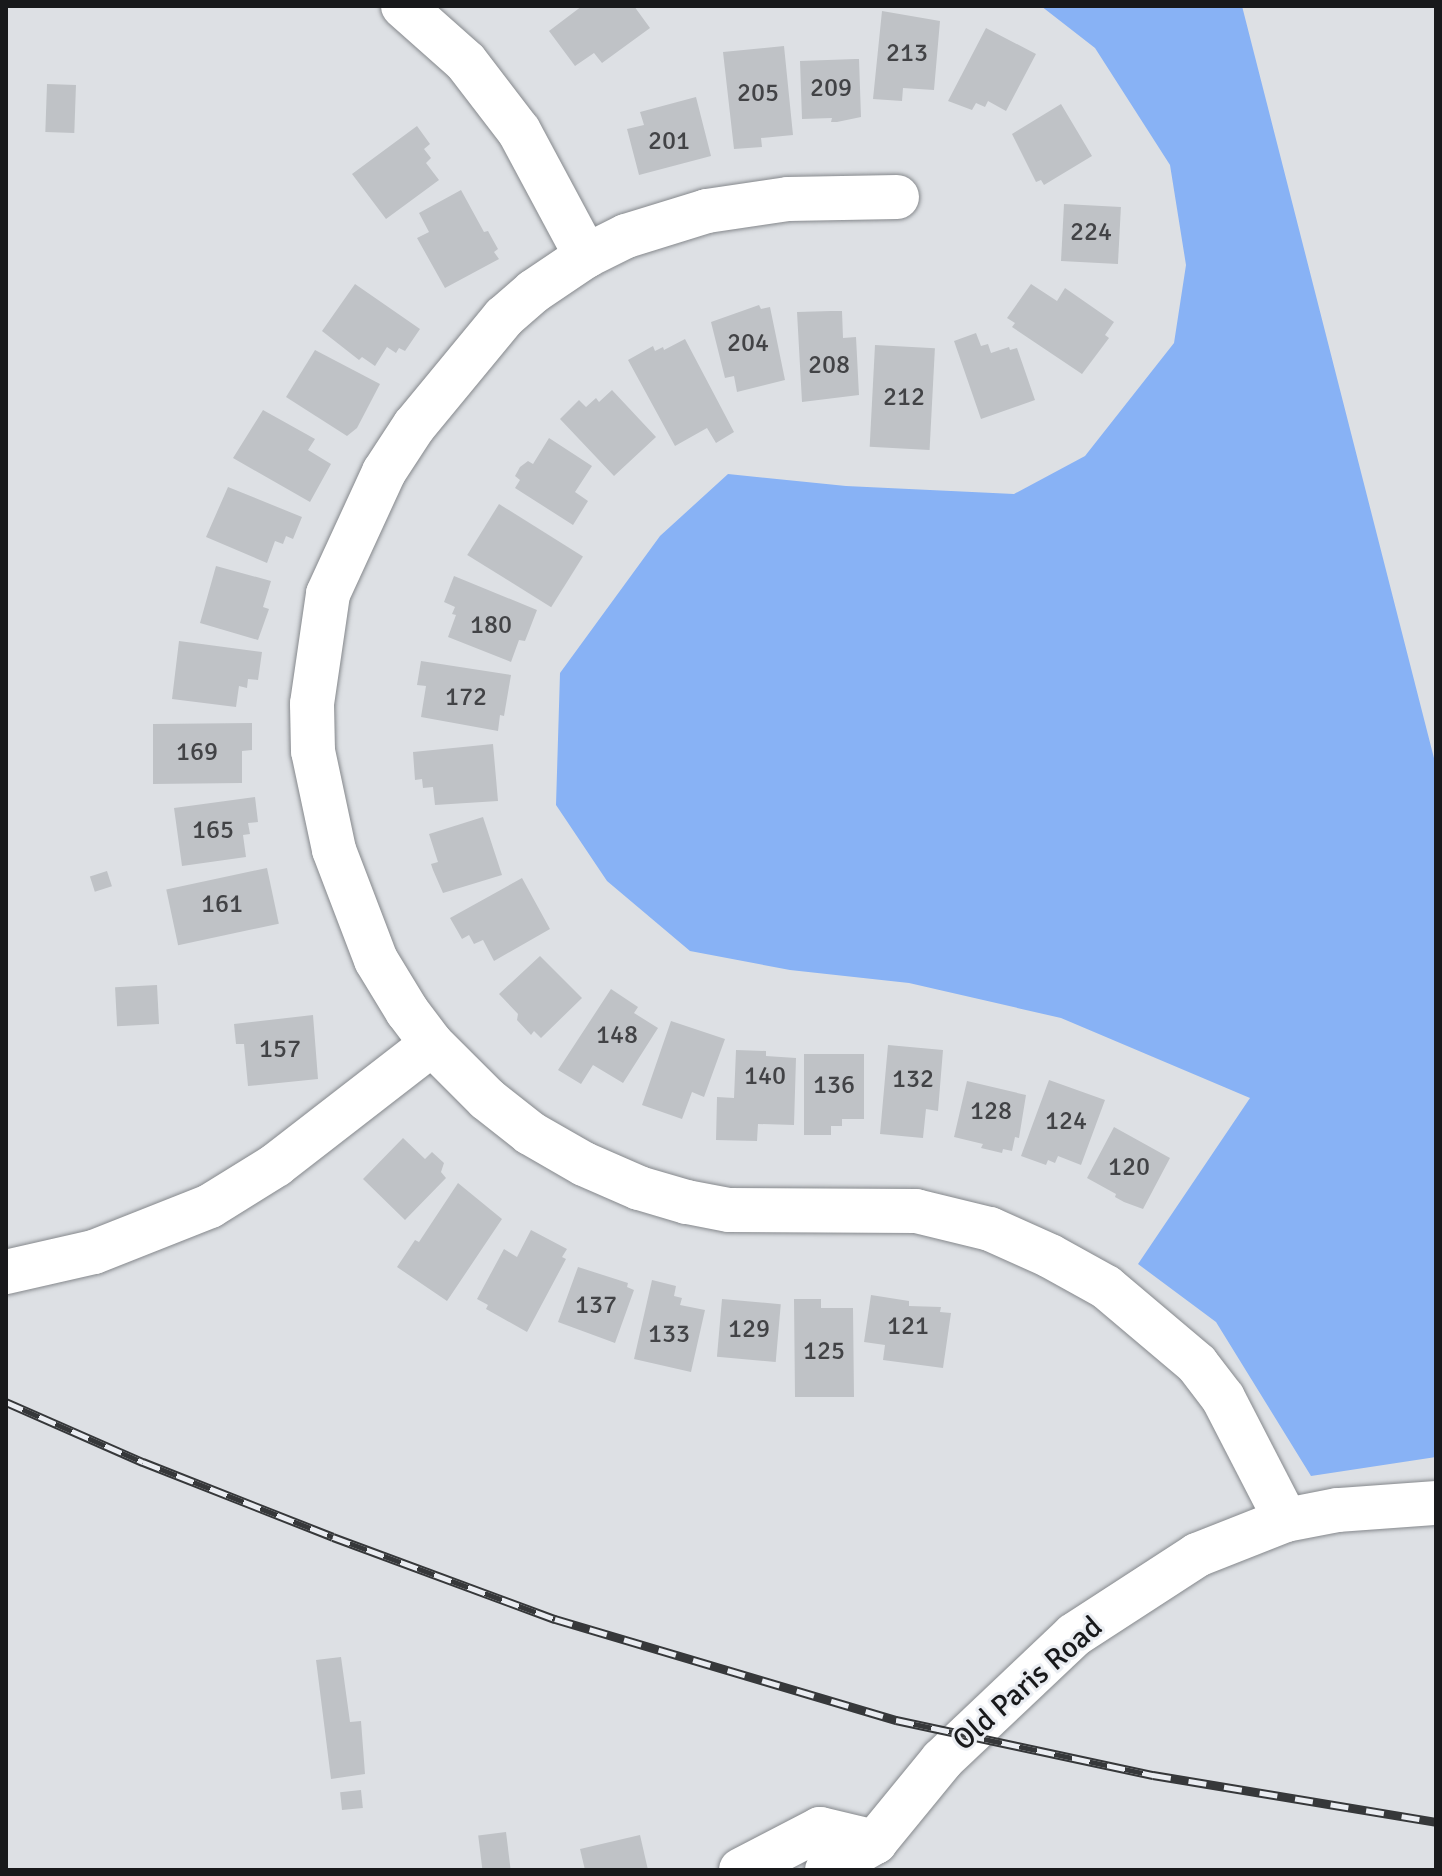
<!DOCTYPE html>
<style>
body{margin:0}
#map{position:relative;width:1442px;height:1876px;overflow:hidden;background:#dde0e4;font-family:Signika,sans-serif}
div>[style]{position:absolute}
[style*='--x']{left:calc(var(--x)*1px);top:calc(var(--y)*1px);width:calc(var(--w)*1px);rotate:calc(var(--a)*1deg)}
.green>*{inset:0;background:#88b2f5}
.building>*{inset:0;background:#bfc2c6;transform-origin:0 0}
.roads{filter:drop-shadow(0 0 2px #85888c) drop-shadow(0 0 2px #85888c)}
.minor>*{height:44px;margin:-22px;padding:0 22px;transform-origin:22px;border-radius:22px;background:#fff}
.rail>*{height:9px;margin-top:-4.5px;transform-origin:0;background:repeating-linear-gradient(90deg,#eaedf2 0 18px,#36383a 0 36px);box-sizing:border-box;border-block:2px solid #36383a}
span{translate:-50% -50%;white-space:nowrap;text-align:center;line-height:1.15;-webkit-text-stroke:6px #eaedf2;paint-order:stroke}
.number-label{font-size:26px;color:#424346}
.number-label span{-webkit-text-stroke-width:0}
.street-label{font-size:30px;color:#18191b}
.frame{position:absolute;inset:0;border:8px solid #18191b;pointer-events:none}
</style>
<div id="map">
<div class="green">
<i style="clip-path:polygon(1041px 6px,1242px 6px,1436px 766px,1436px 1457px,1311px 1476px,1216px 1322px,1138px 1264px,1250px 1098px,1061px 1018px,909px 983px,790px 970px,690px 951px,607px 881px,556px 805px,560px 673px,660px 536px,728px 474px,846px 486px,1014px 494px,1085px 456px,1174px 343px,1186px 265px,1170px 165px,1095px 48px)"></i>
</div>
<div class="building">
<i style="clip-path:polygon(582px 6px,634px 6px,650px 28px,602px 63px,594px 53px,575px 66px,549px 31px)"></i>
<i style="clip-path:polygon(882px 11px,940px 21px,934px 90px,903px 88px,902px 101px,873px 99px)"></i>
<i style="clip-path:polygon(986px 28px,1036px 54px,1006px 111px,988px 101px,985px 107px,976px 103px,972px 110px,948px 101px)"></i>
<i style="clip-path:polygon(784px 46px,793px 135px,761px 138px,762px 147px,734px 149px,723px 52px)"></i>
<i style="clip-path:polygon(855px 59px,859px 59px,861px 117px,837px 122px,831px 122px,832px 118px,802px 119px,800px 61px)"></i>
<i style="left:47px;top:84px;width:29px;height:48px;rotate:2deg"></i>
<i style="clip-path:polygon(696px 97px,711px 156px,639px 175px,627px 129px,644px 125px,640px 112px)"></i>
<i style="clip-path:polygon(1061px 104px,1092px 156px,1044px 185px,1041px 180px,1036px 182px,1012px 134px)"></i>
<i style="clip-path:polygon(417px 126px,430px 144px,424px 149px,431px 158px,426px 163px,439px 180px,386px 219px,352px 174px)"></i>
<i style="clip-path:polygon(461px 190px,484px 232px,488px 231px,498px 249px,494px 252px,499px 259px,445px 288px,417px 238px,429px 232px,419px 213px)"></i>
<i style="left:1064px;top:204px;width:57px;height:57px;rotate:3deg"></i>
<i style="clip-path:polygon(355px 284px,420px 329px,405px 351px,399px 348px,396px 353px,387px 347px,375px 366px,362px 357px,359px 360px,322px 331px)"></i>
<i style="clip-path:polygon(1031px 284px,1057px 301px,1065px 288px,1114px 322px,1105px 335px,1109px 338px,1082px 374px,1012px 327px,1015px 323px,1007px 318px)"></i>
<i style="clip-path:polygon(759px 305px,761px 309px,770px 307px,785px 380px,737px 392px,734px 376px,725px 378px,711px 322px)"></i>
<i style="clip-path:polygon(831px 311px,842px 311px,843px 338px,856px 337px,859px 395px,802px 402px,797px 312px)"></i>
<i style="clip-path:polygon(976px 333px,981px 346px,988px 344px,991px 353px,1009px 347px,1010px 350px,1017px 348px,1035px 400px,981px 419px,954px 341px)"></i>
<i style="clip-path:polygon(685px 339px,734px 432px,716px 443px,707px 428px,675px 446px,628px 360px,653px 346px,655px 351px,663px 347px,664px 350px)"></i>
<i style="left:875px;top:345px;width:60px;height:102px;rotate:3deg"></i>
<i style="clip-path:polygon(315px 350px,380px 384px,357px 428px,347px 436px,286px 397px)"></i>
<i style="clip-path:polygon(612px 390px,656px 437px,614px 476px,560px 419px,579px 400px,586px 407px,596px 398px,599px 402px)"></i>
<i style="clip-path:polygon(263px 410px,315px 439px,308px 450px,331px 464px,310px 502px,233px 458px)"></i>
<i style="clip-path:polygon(549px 438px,592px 466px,575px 492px,588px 501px,573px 525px,515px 488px,520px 480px,515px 476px,520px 467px,528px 461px,533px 464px)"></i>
<i style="clip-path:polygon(228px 487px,302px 517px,293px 539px,286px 536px,283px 544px,275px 541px,267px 563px,206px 537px)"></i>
<i style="left:499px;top:504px;width:99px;height:60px;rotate:32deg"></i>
<i style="clip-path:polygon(216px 566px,271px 581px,263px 607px,269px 609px,258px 640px,200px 623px)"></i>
<i style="clip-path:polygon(454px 576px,537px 610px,525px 641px,519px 640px,511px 662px,448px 637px,456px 615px,452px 614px,455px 607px,444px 602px)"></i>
<i style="clip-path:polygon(179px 641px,262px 652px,258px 680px,248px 679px,247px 688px,239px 686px,236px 707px,172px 699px)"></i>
<i style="clip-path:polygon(421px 661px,511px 675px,504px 716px,500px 715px,498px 731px,421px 717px,426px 686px,417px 685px)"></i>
<i style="clip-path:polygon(252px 723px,252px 750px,242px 751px,242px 783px,153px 784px,153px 724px)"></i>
<i style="clip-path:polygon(493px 744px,498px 801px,435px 805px,433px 787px,423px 788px,422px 779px,415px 780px,413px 752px)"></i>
<i style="clip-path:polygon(255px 797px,258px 822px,248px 823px,250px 834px,243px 835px,246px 857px,182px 866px,174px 808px)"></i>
<i style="clip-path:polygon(483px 817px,502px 875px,443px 893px,433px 870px,431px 864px,438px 862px,429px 834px)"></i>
<i style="left:267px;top:868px;width:57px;height:103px;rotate:78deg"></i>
<i style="left:107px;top:871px;width:16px;height:18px;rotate:72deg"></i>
<i style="clip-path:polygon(522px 878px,550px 929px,494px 961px,483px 940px,474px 944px,469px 935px,462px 939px,450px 918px)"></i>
<i style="clip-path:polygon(540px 956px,582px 998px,541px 1038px,534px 1031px,531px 1035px,517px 1020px,518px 1014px,499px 994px)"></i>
<i style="left:157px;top:985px;width:39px;height:42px;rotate:87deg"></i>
<i style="clip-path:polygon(611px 989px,638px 1007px,634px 1013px,658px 1028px,623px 1083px,593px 1065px,581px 1084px,558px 1070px)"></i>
<i style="clip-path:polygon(313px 1015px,318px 1079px,248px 1086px,244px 1044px,236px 1044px,234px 1024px)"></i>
<i style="clip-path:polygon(671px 1021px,725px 1039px,704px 1097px,692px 1092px,682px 1119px,642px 1105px)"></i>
<i style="clip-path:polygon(888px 1045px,943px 1050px,938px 1111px,926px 1109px,923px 1138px,880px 1134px)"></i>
<i style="clip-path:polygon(736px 1050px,766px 1051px,766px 1056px,796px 1058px,794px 1125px,758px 1124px,757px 1141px,716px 1140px,717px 1097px,734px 1098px)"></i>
<i style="clip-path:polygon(804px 1054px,864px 1054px,864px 1119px,842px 1119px,842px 1126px,831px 1126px,831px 1135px,804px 1135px)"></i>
<i style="clip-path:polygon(1049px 1080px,1105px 1100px,1081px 1165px,1058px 1156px,1055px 1163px,1048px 1160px,1046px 1165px,1021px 1156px)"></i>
<i style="clip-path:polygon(967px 1081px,1026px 1095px,1019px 1138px,1015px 1137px,1012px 1151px,1003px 1149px,1002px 1153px,981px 1148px,983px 1144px,954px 1137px)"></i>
<i style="clip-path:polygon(1114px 1127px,1170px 1158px,1143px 1209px,1124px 1202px,1115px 1197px,1116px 1194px,1087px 1178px)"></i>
<i style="clip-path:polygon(403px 1138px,425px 1159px,432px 1152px,444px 1163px,441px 1172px,446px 1178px,405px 1220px,363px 1179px)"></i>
<i style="clip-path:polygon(458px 1183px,502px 1219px,447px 1301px,397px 1267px,415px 1240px,419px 1242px)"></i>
<i style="clip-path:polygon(531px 1230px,567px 1249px,562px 1257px,566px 1259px,527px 1332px,486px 1309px,488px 1305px,477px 1299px,504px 1249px,517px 1257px)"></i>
<i style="clip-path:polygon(578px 1267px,628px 1283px,627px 1287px,634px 1290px,615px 1343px,558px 1322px)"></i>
<i style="clip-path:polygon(652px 1280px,676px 1286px,674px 1296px,682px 1298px,680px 1305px,705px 1310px,691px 1372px,634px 1359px)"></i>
<i style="clip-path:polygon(871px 1295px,909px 1301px,909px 1306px,941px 1307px,940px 1312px,951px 1313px,943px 1368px,883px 1360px,885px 1345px,864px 1342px)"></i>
<i style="left:722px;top:1299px;width:59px;height:58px;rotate:5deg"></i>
<i style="clip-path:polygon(794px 1299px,821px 1299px,821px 1308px,853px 1308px,854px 1397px,795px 1397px)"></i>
<i style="clip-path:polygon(341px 1657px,350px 1722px,361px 1721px,365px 1774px,331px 1779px,316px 1660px)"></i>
<i style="left:361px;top:1790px;width:18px;height:21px;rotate:84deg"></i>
<i style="left:506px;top:1832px;width:38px;height:28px;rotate:83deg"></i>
<i style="clip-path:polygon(640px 1835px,648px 1870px,585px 1870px,580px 1849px)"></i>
</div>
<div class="roads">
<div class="minor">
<i style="--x:403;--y:6;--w:84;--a:41.6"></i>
<i style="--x:466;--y:62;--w:87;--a:52.5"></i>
<i style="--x:519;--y:131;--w:142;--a:61.8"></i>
<i style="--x:897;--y:197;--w:109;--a:178.9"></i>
<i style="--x:788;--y:199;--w:82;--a:171.6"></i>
<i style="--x:707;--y:211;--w:85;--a:162.8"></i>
<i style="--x:626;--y:236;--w:45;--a:153.4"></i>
<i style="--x:586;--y:256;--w:63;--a:146.1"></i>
<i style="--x:534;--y:291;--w:40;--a:139"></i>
<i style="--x:504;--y:317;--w:141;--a:129.5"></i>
<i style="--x:414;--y:426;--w:55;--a:123.1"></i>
<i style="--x:384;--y:472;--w:134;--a:114.7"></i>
<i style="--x:328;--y:594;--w:111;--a:98.3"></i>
<i style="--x:312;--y:704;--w:47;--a:88.8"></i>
<i style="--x:313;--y:751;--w:101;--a:78"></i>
<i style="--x:334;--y:850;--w:118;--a:69.1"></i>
<i style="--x:376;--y:960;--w:60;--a:58.7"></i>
<i style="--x:407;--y:1011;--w:41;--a:52.9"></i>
<i style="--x:432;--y:1044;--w:78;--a:45"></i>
<i style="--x:487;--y:1099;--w:55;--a:38.3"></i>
<i style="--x:530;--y:1133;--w:62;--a:29.9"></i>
<i style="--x:584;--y:1164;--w:60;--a:23.6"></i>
<i style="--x:639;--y:1188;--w:50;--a:16.3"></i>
<i style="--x:687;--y:1202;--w:43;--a:10.8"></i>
<i style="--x:729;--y:1210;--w:187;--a:0.3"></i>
<i style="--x:916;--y:1211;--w:76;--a:13.7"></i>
<i style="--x:990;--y:1229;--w:66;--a:24.2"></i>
<i style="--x:1050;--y:1256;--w:64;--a:29"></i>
<i style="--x:1106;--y:1287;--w:119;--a:40.2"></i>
<i style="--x:1197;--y:1364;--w:43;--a:52.6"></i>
<i style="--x:1223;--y:1398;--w:137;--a:62.7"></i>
<i style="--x:6;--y:1272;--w:90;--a:-12.8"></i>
<i style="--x:94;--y:1252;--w:125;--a:-21.6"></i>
<i style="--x:210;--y:1206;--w:78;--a:-31.8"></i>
<i style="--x:276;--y:1165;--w:197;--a:-37.8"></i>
<i style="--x:741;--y:1870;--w:89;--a:-27.4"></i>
<i style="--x:820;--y:1829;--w:57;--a:13.3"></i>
<i style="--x:827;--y:1870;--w:56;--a:-30.3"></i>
<i style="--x:875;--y:1842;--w:106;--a:-50.7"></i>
<i style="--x:942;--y:1760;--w:182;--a:-43.4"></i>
<i style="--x:1074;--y:1635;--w:147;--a:-33"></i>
<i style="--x:1197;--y:1555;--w:96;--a:-21.5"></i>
<i style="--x:1286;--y:1520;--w:53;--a:-10.9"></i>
<i style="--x:1338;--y:1510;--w:98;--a:-4.1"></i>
</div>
</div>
<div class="rail">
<i style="--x:6;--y:1402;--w:150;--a:23.7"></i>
<i style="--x:143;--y:1462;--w:204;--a:21.5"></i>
<i style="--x:333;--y:1537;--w:237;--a:20.3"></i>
<i style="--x:555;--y:1619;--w:356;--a:16.5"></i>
<i style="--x:896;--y:1720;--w:263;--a:12.1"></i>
<i style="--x:1153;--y:1775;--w:287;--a:9.4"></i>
</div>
<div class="number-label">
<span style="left:907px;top:54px">213</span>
<span style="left:831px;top:89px">209</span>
<span style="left:758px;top:94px">205</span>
<span style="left:669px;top:142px">201</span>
<span style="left:1091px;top:233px">224</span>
<span style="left:748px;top:344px">204</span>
<span style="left:829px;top:366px">208</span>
<span style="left:904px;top:398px">212</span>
<span style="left:491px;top:626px">180</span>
<span style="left:466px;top:698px">172</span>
<span style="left:197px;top:753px">169</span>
<span style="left:213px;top:831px">165</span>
<span style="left:222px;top:905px">161</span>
<span style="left:617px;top:1036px">148</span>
<span style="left:280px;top:1050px">157</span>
<span style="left:765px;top:1077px">140</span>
<span style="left:913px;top:1080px">132</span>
<span style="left:834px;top:1086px">136</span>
<span style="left:991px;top:1112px">128</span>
<span style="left:1066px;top:1122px">124</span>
<span style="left:1129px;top:1168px">120</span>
<span style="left:596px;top:1306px">137</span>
<span style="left:908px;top:1327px">121</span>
<span style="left:749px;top:1330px">129</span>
<span style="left:669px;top:1335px">133</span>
<span style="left:824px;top:1352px">125</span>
</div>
<div class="street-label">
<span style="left:1028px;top:1684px;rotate:-41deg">Old Paris Road</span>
</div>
<div class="frame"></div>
</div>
